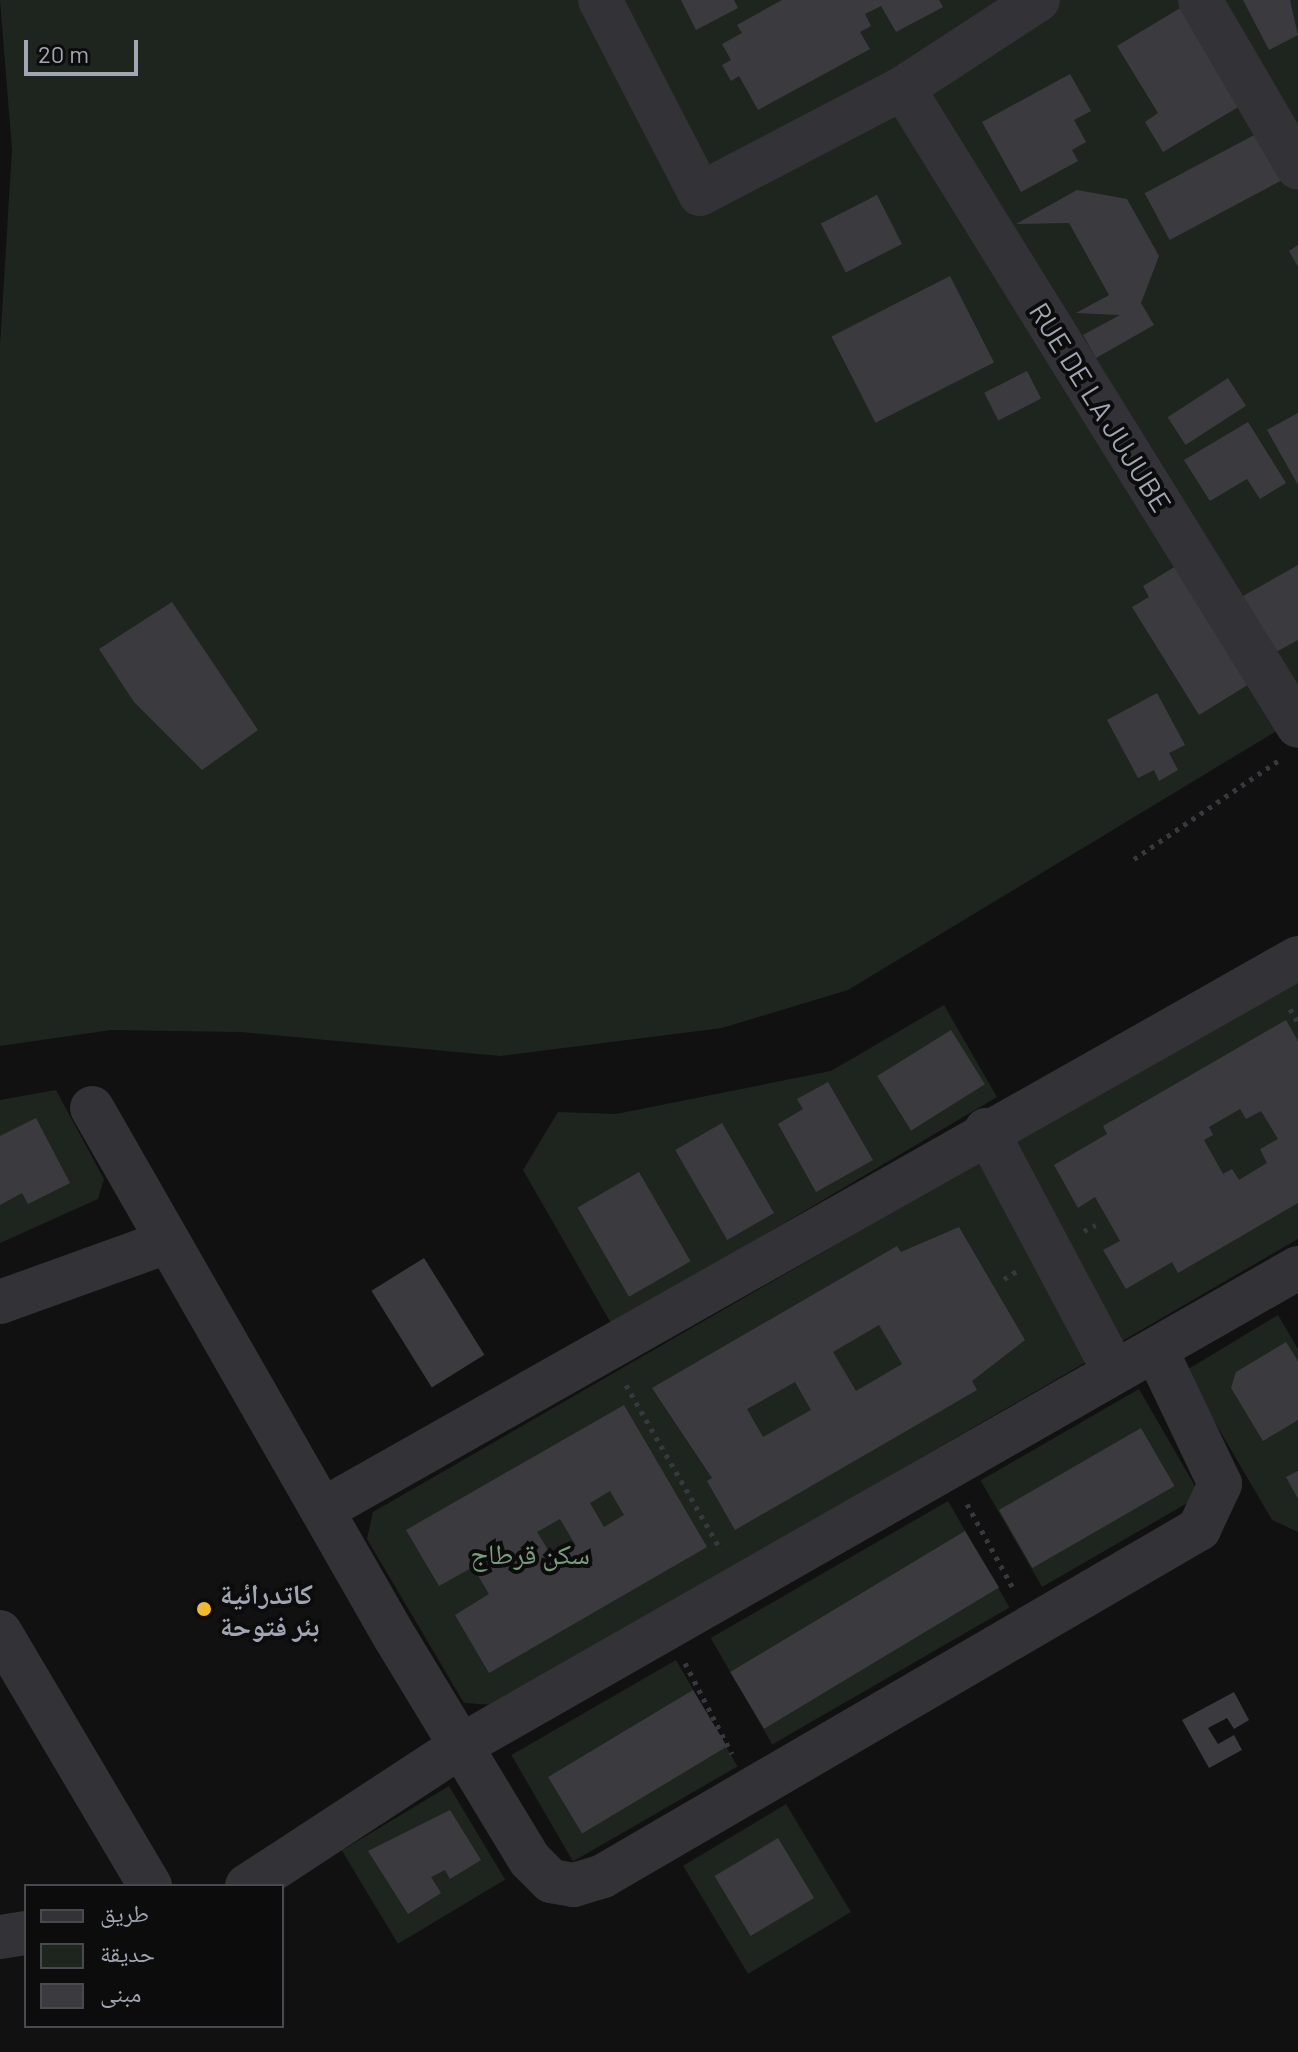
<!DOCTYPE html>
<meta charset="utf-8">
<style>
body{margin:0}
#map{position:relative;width:1298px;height:2052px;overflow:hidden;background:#111112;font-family:Barlow,"Noto Naskh Arabic",sans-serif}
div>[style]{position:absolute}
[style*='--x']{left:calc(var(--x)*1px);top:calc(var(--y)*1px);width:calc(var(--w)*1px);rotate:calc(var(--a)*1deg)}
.green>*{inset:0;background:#1d251e;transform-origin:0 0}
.building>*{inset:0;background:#3b3b3f;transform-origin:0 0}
.path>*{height:5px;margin-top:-2.5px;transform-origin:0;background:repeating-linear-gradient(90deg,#38393e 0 4px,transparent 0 10px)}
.street>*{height:44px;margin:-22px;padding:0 22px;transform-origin:22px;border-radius:22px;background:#323237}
.dots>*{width:22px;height:22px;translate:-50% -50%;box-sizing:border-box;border:4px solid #0c0c0d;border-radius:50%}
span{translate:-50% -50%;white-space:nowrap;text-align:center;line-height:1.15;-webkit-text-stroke:8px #0c0c0d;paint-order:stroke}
.street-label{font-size:28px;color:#a2a6b3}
.park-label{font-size:28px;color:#799e7d}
.poi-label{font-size:28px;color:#a2a6b3;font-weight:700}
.left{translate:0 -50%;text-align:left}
.legend{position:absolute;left:24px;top:1884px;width:260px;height:144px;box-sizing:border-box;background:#0c0c0d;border:2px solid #484a4f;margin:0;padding:10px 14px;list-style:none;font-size:24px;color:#a2a6b3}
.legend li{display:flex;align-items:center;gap:16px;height:40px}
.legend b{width:40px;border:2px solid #484a4f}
.scale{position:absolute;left:24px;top:40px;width:114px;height:36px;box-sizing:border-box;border:4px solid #a2a6b3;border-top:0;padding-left:10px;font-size:24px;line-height:28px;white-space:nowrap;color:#a2a6b3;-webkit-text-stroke:6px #0c0c0d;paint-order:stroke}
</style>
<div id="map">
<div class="green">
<i style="clip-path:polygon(0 0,1298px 0,1298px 718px,848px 990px,722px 1028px,500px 1056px,240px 1032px,111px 1030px,0 1046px,0 345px,12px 150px)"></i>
<i style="clip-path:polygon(1298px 978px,1298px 1239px,495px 1705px,464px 1703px,367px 1539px,373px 1512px)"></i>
<i style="clip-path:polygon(944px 1005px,997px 1097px,612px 1325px,523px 1170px,558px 1112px,616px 1114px,831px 1071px)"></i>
<i style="clip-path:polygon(56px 1090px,104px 1179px,98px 1199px,0 1243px,0 1100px)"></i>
<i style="clip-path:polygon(1278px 1315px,1298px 1349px,1298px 1532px,1272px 1520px,1185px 1371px)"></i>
<i style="left:1139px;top:1389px;width:123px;height:183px;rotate:60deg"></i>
<i style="left:948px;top:1501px;width:123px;height:274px;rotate:60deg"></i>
<i style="left:676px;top:1660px;width:123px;height:190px;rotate:60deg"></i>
<i style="left:449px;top:1786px;width:109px;height:125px;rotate:59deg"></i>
<i style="left:786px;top:1804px;width:126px;height:120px;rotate:59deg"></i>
</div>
<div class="building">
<i style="clip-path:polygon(681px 0,734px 0,738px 8px,696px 30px)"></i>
<i style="clip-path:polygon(782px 0,939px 0,943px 7px,896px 32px,881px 6px,865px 14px,871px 26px,860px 32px,870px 49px,758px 110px,739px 76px,731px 81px,722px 65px,731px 60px,722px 44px,742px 33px,737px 25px)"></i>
<i style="clip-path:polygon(1243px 0,1290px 0,1298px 35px,1269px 50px)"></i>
<i style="clip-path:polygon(1182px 7px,1255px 97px,1163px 152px,1145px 122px,1158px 113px,1117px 46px)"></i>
<i style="clip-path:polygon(1070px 74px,1091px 111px,1074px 120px,1086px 142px,1072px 150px,1078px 161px,1021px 192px,982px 122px)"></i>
<i style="left:1256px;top:134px;width:53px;height:126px;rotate:62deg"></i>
<i style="clip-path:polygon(1077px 190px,1127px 199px,1159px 256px,1141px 303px,1154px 325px,1096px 358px,1083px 335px,1120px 315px,1076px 313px,1109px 295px,1069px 223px,1016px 224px)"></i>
<i style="left:877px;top:195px;width:55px;height:63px;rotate:63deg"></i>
<i style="clip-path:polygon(1298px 245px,1298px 267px,1289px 251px)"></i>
<i style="left:950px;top:276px;width:97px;height:133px;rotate:63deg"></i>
<i style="left:1027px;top:371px;width:31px;height:48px;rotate:63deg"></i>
<i style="left:1228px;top:378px;width:33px;height:72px;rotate:57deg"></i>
<i style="clip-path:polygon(1298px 413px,1298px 485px,1267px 430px)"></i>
<i style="clip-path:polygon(1248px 422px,1286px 483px,1260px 499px,1247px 479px,1210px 501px,1184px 460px)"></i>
<i style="clip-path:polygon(1186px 560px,1259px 678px,1199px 715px,1132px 607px,1149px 597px,1143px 586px)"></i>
<i style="clip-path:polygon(1298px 565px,1298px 640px,1276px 652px,1243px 596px)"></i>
<i style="clip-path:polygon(172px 602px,258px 730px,202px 770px,134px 702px,99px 649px)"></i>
<i style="clip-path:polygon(1157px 693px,1185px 745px,1169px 753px,1178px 770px,1159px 781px,1154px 770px,1138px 778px,1107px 720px)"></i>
<i style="clip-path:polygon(evenodd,1286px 1020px,1298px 1041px,1298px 1203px,1178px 1273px,1172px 1262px,1126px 1289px,1103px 1250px,1120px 1241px,1106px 1216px,1095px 1197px,1078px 1208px,1054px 1165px,1107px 1134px,1103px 1126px,1286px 1020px,1240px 1109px,1246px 1119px,1261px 1111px,1278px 1139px,1260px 1149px,1267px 1163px,1239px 1180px,1232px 1169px,1223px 1174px,1204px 1140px,1213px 1135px,1209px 1127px,1240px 1109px)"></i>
<i style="left:951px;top:1030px;width:64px;height:87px;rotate:58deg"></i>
<i style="clip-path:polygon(828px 1082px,873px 1160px,816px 1192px,778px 1124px,803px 1109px,797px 1099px)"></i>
<i style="clip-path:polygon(36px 1118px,70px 1183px,28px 1204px,22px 1193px,0 1205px,0 1136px)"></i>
<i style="left:722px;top:1123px;width:104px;height:54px;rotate:60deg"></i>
<i style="left:639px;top:1172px;width:103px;height:71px;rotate:60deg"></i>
<i style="clip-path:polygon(evenodd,959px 1227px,1025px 1340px,972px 1381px,977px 1390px,735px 1530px,707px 1481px,712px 1478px,652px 1388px,897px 1246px,901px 1252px,959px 1227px,879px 1325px,902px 1364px,856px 1391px,833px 1352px,879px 1325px,959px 1227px,795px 1382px,811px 1410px,763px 1437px,747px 1409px,795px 1382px)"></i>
<i style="left:424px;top:1258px;width:114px;height:62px;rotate:58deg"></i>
<i style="clip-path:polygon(1286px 1342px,1298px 1361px,1298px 1420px,1263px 1441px,1231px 1388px,1236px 1372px)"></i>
<i style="clip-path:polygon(evenodd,624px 1405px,707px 1547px,489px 1673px,455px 1615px,489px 1594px,473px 1567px,439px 1586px,406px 1530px,624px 1405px,610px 1491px,624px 1515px,604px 1527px,590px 1503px,610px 1491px,624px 1405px,560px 1519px,576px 1546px,553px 1558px,537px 1532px,560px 1519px)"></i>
<i style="left:1141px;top:1428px;width:67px;height:164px;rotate:60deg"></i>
<i style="clip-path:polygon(1298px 1471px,1298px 1499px,1286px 1477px)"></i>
<i style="left:965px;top:1531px;width:66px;height:274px;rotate:59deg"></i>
<i style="left:693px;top:1690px;width:66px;height:169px;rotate:59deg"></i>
<i style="clip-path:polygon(1234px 1692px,1249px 1720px,1234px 1729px,1227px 1718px,1208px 1728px,1218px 1744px,1234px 1735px,1242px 1750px,1209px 1768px,1182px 1720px)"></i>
<i style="clip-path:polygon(450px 1810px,481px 1860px,450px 1879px,445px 1870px,431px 1877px,441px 1893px,408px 1914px,368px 1851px)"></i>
<i style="left:778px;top:1838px;width:70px;height:74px;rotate:59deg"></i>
</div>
<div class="path">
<i style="--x:1134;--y:859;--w:176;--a:-34.3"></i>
<i style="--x:1290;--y:1009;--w:16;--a:60"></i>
<i style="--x:1084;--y:1231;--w:13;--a:-27"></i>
<i style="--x:1004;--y:1279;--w:15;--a:-32"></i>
<i style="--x:626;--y:1385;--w:190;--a:60.1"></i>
<i style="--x:967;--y:1504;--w:98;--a:61.3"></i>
<i style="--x:685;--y:1663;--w:102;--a:62.7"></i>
</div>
<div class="street">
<i style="--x:600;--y:0;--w:218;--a:62.7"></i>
<i style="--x:700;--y:194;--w:229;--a:-27.6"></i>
<i style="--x:903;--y:88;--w:161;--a:-33.1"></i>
<i style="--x:1200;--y:0;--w:194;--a:59.7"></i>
<i style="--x:903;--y:88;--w:750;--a:58.24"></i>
<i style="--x:92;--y:1108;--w:606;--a:60.22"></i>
<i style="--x:393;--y:1634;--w:264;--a:58.8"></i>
<i style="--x:530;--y:1860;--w:30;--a:45"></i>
<i style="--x:551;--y:1881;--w:23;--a:10"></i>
<i style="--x:574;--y:1885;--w:30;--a:-17"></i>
<i style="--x:603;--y:1876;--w:690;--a:-30.21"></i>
<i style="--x:1199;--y:1529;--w:50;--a:-65"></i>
<i style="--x:1220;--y:1484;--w:148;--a:-115.5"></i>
<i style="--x:986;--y:1130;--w:271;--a:62"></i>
<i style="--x:0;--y:1302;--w:174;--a:-19.8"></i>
<i style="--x:324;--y:1509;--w:1119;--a:-29.5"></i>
<i style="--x:0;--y:1632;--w:295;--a:59.4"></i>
<i style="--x:247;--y:1886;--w:259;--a:-33.2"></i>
<i style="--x:464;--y:1744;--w:960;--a:-29.72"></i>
<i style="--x:0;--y:1937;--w:26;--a:-9"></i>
</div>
<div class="dots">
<i style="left:204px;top:1609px;background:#f1bb2a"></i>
</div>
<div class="street-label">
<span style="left:1101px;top:407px;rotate:58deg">RUE DE LA JUJUBE</span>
</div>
<div class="park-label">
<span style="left:530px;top:1553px">سكن قرطاج</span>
</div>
<div class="poi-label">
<span class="left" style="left:220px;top:1609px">كاتدرائية<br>بئر فتوحة</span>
</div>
<ul class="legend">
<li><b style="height:10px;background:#323237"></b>طريق</li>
<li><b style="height:22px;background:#1d251e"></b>حديقة</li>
<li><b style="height:22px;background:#3b3b3f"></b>مبنى</li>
</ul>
<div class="scale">20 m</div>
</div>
